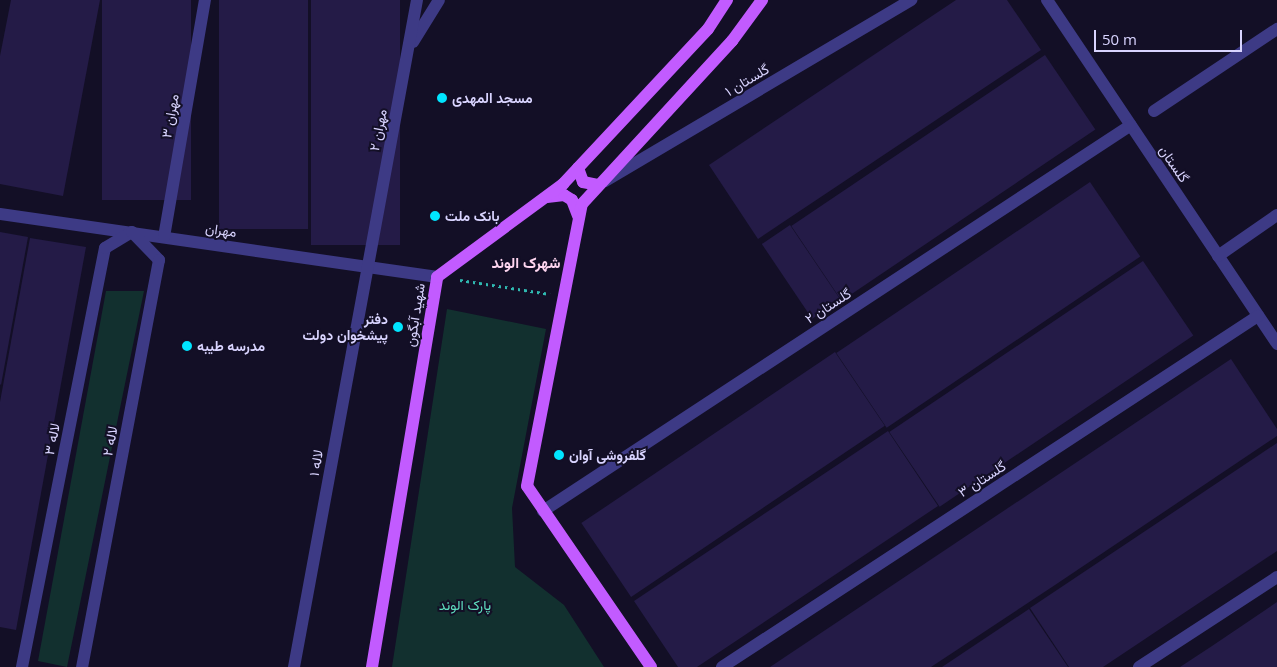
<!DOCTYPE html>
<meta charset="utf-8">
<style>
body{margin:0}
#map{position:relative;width:1277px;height:667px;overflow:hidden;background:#130f26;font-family:"Open Sans",Vazirmatn,sans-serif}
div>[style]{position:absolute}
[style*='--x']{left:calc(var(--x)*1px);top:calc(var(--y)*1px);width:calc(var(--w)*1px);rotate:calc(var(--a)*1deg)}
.green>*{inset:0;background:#12302f}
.building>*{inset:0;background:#241b47;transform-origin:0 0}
.path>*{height:3px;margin-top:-1.5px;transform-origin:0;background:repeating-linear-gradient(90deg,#2fb8b0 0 2.5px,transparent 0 6.5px)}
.minor>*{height:12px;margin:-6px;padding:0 6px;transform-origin:6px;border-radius:6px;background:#3d3a85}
.major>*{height:12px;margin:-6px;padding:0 6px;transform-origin:6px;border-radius:6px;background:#c25bff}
.dots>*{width:14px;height:14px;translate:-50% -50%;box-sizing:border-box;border:2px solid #130f26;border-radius:50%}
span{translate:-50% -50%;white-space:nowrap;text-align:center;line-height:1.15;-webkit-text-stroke:4px #130f26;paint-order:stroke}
.street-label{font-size:14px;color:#d9d4ff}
.poi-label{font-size:14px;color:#d9d4ff;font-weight:700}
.left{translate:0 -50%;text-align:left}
.right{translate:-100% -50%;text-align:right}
.park-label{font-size:14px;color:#5fe0c0}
.neighbourhood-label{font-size:15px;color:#ffd6f0;font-weight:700}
.scale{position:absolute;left:1094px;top:30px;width:148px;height:22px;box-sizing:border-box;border:2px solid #d9d4ff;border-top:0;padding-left:6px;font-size:15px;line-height:18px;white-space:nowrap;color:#d9d4ff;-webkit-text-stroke:4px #130f26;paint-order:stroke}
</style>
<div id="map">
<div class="green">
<i style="clip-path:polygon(106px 291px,144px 291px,67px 667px,38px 661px)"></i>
<i style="clip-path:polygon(447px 309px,546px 329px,512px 508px,515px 567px,564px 605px,604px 667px,392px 667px)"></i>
</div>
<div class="building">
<i style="clip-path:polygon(11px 0,100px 0,63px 196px,0 184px,0 56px)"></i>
<i style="left:102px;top:0;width:89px;height:200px"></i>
<i style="left:219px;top:0;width:89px;height:229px"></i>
<i style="left:311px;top:0;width:89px;height:245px"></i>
<i style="clip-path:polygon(956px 0,1007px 0,1041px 50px,758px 239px,709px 165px)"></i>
<i style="left:1045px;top:55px;width:90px;height:306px;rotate:56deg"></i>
<i style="left:1090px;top:182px;width:90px;height:306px;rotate:56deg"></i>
<i style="left:790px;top:225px;width:90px;height:34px;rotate:56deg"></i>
<i style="clip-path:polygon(0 232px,28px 237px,1px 385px,0 384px)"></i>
<i style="clip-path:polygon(30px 238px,86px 247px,16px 630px,0 627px,0 402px)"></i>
<i style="left:1143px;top:261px;width:90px;height:306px;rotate:56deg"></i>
<i style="left:835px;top:352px;width:89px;height:306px;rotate:56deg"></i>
<i style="clip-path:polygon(1231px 359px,1277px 429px,1277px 436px,1055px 585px,931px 667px,770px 667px)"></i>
<i style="clip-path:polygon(888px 431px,938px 506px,697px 667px,678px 667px,634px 601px)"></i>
<i style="clip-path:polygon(1277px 443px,1277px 551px,1103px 667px,1069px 667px,1030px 608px)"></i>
<i style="clip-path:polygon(1277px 602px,1277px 667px,1180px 667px,1212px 646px)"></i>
<i style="clip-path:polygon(1029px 609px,1068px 667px,942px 667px)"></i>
</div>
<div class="path">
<i style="--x:460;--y:280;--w:91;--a:8.8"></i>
</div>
<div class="minor">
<i style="--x:1047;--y:0;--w:414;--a:56.2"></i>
<i style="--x:413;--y:42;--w:49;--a:-58.2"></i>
<i style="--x:1154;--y:111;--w:148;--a:-33.7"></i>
<i style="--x:605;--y:181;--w:356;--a:-30.6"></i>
<i style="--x:0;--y:214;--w:442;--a:8.2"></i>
<i style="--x:164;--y:237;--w:241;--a:-80.2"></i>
<i style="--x:1218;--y:256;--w:72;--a:-34.8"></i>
<i style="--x:543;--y:511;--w:703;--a:-33.28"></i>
<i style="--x:22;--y:667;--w:427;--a:-78.8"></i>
<i style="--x:105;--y:248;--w:31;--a:-31"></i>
<i style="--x:132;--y:232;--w:39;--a:46"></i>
<i style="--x:159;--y:260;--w:414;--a:100.7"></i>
<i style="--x:294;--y:667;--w:678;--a:-79.55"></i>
<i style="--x:722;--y:667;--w:641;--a:-33.22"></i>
<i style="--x:1139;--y:667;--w:165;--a:-33.1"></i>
</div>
<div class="major">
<i style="--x:578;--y:168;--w:15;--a:70"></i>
<i style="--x:583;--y:182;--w:16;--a:11"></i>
<i style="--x:547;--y:197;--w:17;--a:-7"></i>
<i style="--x:564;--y:195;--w:9;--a:32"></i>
<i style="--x:572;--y:200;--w:17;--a:69"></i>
<i style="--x:372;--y:667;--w:395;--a:-80.5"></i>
<i style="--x:437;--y:277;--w:157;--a:-36.4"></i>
<i style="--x:563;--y:184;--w:212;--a:-46.9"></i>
<i style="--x:708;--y:29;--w:35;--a:-57"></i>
<i style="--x:651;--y:667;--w:219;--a:-124.4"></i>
<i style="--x:527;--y:486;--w:287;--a:-79"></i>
<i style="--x:582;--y:204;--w:222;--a:-47.4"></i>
<i style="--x:732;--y:41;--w:51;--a:-53.8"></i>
</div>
<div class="dots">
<i style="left:442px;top:98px;background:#00e5ff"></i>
<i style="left:435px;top:216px;background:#00e5ff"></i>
<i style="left:398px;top:327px;background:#00e5ff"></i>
<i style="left:187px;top:346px;background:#00e5ff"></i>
<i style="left:559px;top:455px;background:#00e5ff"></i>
</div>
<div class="street-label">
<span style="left:747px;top:80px;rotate:-31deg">گلستان ۱</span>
<span style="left:170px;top:116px;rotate:-80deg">مهران ۳</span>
<span style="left:378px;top:130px;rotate:-79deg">مهران ۲</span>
<span style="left:1174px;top:164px;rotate:56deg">گلستان</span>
<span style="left:221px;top:230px;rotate:8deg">مهران</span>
<span style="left:828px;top:306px;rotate:-33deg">گلستان ۲</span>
<span style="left:415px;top:315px;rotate:-81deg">شهید آبگون</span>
<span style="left:52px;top:439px;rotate:-79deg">لاله ۳</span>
<span style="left:110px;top:441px;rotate:-79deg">لاله ۲</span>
<span style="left:316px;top:463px;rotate:-80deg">لاله ۱</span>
<span style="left:982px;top:479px;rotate:-33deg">گلستان ۳</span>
</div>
<div class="poi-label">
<span class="left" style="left:452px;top:98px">مسجد المهدی</span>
<span class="left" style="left:445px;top:216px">بانک ملت</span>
<span class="right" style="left:388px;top:327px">دفتر<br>پیشخوان دولت</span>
<span class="left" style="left:197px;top:346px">مدرسه طیبه</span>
<span class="left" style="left:569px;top:455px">گلفروشی آوان</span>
</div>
<div class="park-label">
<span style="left:465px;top:605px">پارک الوند</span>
</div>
<div class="neighbourhood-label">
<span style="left:526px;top:263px">شهرک الوند</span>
</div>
<div class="scale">50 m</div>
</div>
